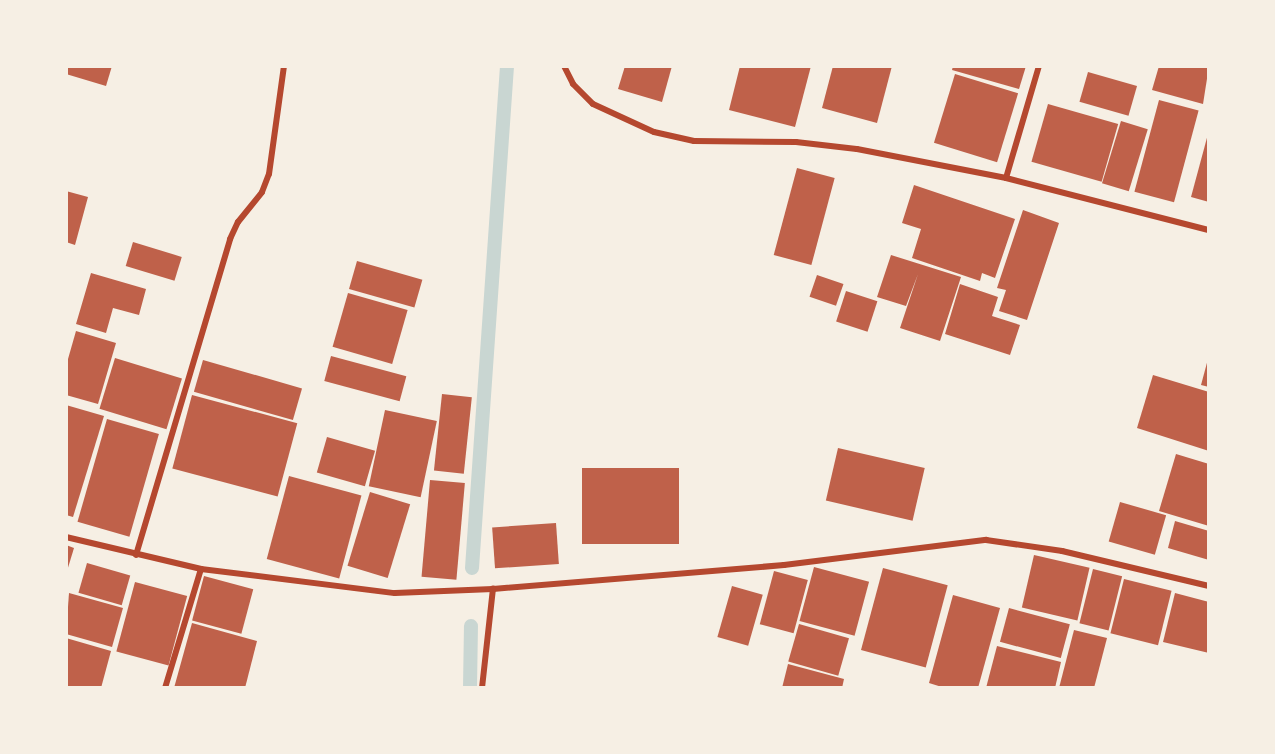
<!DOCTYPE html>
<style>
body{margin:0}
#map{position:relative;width:1275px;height:754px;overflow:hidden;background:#f6efe4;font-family:"Work Sans",sans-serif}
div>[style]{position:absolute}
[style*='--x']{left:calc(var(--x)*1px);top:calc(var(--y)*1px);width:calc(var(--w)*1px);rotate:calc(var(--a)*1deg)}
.stream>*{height:14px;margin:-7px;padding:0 7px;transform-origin:7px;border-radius:7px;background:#c9d6d2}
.building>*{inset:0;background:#bf614a;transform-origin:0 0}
.minor>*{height:6px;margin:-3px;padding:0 3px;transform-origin:3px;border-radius:3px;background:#b5482f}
span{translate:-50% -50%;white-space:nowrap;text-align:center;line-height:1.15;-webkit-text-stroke:4.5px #f6efe4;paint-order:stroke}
.frame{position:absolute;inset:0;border:68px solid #f6efe4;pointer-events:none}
</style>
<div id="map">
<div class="stream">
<i style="--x:472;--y:568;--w:503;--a:-86.01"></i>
<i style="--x:470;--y:688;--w:62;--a:-89.1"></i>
</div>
<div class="building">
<i style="clip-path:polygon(66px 66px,112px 66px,106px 86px,66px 74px)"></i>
<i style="clip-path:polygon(625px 66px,672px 66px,662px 102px,618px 89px)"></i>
<i style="clip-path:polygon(740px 66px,811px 66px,795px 127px,729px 110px)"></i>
<i style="clip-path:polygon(833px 66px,892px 66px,877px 123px,822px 108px)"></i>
<i style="clip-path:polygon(953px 66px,1026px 66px,1019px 89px,952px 70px)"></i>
<i style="clip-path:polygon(1159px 66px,1209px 66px,1203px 104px,1152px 90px)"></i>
<i style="left:1088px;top:72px;width:51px;height:31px;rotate:16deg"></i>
<i style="left:955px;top:74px;width:66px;height:72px;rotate:17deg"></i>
<i style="left:1159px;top:100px;width:41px;height:95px;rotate:15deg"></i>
<i style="left:1048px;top:104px;width:73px;height:60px;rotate:16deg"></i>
<i style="left:1121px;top:121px;width:28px;height:65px;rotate:17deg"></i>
<i style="clip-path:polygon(1208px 134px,1209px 134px,1209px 202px,1191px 197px)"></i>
<i style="left:797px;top:168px;width:39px;height:90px;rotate:15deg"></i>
<i style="clip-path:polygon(914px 185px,1015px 219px,995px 278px,982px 273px,980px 281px,912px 258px,921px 229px,902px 223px)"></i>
<i style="clip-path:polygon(66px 191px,88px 197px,75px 245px,66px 242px)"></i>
<i style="clip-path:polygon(1023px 210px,1059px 223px,1027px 320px,999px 311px,1006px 290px,997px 288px)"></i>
<i style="left:133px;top:242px;width:51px;height:25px;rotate:17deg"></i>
<i style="clip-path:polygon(891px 255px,961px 277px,940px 341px,900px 328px,918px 274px,906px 306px,877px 297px)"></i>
<i style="left:357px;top:261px;width:68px;height:29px;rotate:16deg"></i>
<i style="clip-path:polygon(91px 273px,146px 289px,139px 315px,113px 308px,106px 333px,76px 324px)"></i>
<i style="left:817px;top:275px;width:28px;height:23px;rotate:19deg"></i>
<i style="clip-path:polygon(960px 284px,998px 297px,992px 316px,1020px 325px,1010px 355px,945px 334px)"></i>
<i style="left:846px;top:291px;width:33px;height:32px;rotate:18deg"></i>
<i style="left:348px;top:293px;width:62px;height:56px;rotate:16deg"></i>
<i style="clip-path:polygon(76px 331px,116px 343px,98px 404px,66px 395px,66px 366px)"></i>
<i style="left:331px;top:356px;width:78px;height:26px;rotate:15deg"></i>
<i style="left:115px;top:358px;width:70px;height:53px;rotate:17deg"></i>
<i style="clip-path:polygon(1208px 359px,1209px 359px,1209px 387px,1201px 385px)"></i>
<i style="left:203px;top:360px;width:103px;height:33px;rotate:16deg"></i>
<i style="clip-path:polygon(1153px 375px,1209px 392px,1209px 451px,1137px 428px)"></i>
<i style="left:442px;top:394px;width:30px;height:77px;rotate:6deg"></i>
<i style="left:192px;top:395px;width:109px;height:76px;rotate:15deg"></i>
<i style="clip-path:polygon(66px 405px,104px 416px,73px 517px,66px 515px)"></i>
<i style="left:385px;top:410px;width:53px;height:78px;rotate:12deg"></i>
<i style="left:107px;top:419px;width:54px;height:107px;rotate:16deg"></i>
<i style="left:327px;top:437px;width:50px;height:37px;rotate:16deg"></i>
<i style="left:838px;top:448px;width:89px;height:54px;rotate:13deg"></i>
<i style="clip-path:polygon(1176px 454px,1209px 464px,1209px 526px,1159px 511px)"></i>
<i style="left:582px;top:468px;width:97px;height:76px"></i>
<i style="left:289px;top:476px;width:75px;height:86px;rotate:15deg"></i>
<i style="left:430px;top:480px;width:35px;height:97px;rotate:5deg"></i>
<i style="left:370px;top:492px;width:42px;height:77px;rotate:17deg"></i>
<i style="left:1120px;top:502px;width:48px;height:41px;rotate:16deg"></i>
<i style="clip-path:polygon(1175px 521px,1209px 531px,1209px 560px,1168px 548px)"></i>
<i style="left:556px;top:523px;width:41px;height:64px;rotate:86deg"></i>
<i style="clip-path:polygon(66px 545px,74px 548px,67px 571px,66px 571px)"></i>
<i style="left:1034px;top:555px;width:57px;height:54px;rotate:13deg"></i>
<i style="left:87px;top:563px;width:45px;height:31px;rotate:16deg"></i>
<i style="left:814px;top:567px;width:57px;height:56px;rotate:15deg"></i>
<i style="left:883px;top:568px;width:67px;height:85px;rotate:15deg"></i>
<i style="left:1093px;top:569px;width:30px;height:56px;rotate:14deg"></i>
<i style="left:774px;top:571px;width:35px;height:55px;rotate:15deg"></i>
<i style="left:204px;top:576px;width:51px;height:46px;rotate:15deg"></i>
<i style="left:1124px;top:579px;width:49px;height:56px;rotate:14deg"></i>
<i style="left:135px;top:582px;width:54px;height:72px;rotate:15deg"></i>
<i style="left:732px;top:586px;width:32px;height:53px;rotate:16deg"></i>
<i style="clip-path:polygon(69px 593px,123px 608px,112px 647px,66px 634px)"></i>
<i style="clip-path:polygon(1175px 593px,1209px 602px,1209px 653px,1163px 642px)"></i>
<i style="clip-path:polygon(953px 595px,1000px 608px,978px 688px,945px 688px,929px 683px)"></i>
<i style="left:1009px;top:608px;width:63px;height:35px;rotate:15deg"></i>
<i style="clip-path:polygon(192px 623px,257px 641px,245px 688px,174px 688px)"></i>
<i style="left:799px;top:624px;width:52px;height:39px;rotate:16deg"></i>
<i style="clip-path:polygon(1074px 630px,1107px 638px,1094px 688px,1059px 688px)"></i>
<i style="clip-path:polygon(66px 638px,111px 651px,101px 688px,66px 688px)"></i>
<i style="clip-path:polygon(997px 646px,1061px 662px,1055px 688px,986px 688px)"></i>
<i style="clip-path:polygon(788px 664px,844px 679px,842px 688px,782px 688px)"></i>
</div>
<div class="minor">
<i style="--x:564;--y:66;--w:20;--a:63"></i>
<i style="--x:573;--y:84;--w:28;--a:45"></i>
<i style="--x:593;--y:104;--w:67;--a:24.7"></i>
<i style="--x:654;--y:132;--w:41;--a:12.7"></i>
<i style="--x:694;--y:141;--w:102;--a:0.6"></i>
<i style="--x:796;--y:142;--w:61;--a:6.5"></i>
<i style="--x:857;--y:149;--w:152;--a:11"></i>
<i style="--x:1006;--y:178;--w:210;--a:14.4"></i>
<i style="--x:1006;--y:178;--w:117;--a:-73.6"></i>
<i style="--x:66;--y:537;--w:139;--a:13.3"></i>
<i style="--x:201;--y:569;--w:195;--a:7.1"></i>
<i style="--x:395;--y:593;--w:98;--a:-2.3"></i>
<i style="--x:493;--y:589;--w:292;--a:-4.7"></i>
<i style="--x:784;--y:565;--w:204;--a:-7.1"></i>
<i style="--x:986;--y:540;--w:77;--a:8.2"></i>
<i style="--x:1062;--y:551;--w:151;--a:13.4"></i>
<i style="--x:136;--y:555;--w:330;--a:-73.4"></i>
<i style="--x:230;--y:239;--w:19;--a:-65"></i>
<i style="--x:238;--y:222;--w:38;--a:-51"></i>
<i style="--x:262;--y:192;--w:19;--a:-69"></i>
<i style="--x:269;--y:174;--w:109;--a:-82.1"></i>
<i style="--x:165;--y:688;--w:124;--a:-73.2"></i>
<i style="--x:482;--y:688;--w:100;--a:-83.7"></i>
</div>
<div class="frame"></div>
</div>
